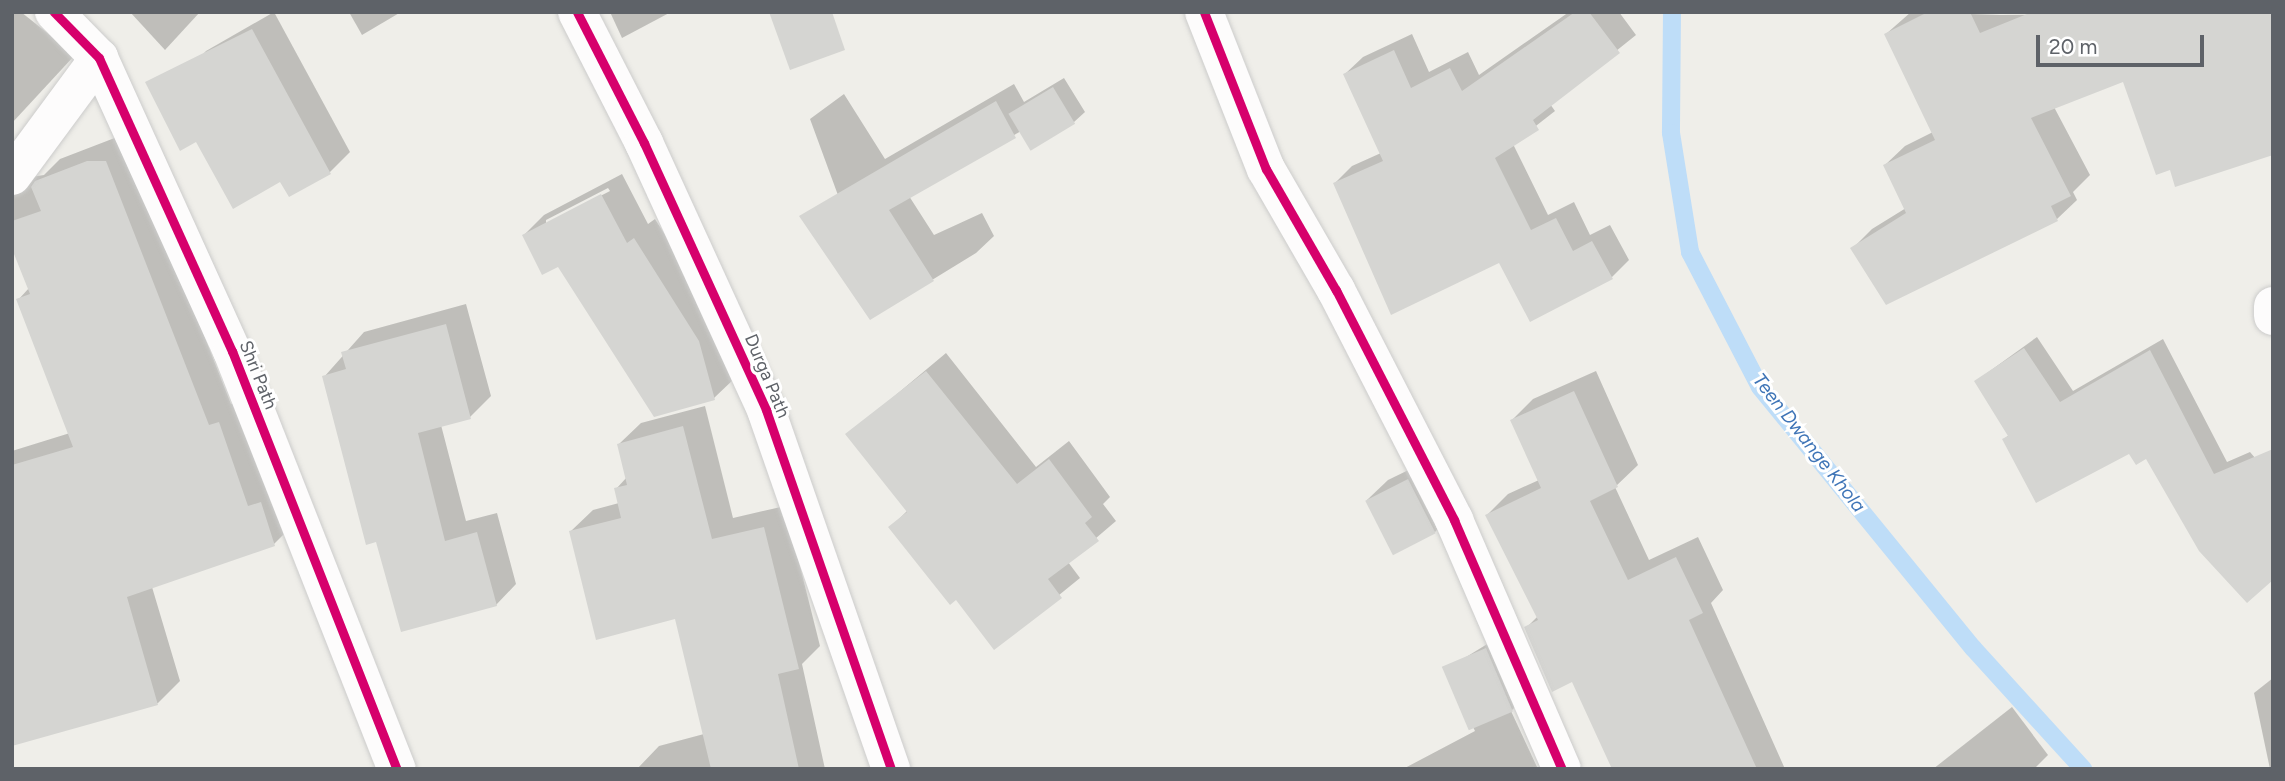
<!DOCTYPE html>
<style>
body{margin:0}
#map{position:relative;width:2285px;height:781px;overflow:hidden;background:#efeee9;font-family:Figtree,sans-serif}
div>[style]{position:absolute}
[style*='--x']{left:calc(var(--x)*1px);top:calc(var(--y)*1px);width:calc(var(--w)*1px);rotate:calc(var(--a)*1deg)}
.shadow>*{inset:0;background:#0003}
.stream>*{height:18px;margin:-9px;padding:0 9px;transform-origin:9px;border-radius:9px;background:#beddf8}
.building>*{inset:0;background:#d5d5d2;transform-origin:0 0}
.roads{filter:drop-shadow(0 0 2px #cccccb) drop-shadow(0 0 2px #cccccb)}
.minor>*{height:38px;margin:-19px;padding:0 19px;transform-origin:19px;border-radius:19px;background:#fdfcfc}
.cycleway>*{height:9px;margin:-4.5px;padding:0 4.5px;transform-origin:4.5px;border-radius:4.5px;background:#d6006c}
span{translate:-50% -50%;white-space:nowrap;text-align:center;line-height:1.15;-webkit-text-stroke:6px #fff;paint-order:stroke}
.street-label{font-size:18px;color:#5e6268}
.water-label{font-size:19px;color:#3f75b7;font-style:italic}
.frame{position:absolute;inset:0;border:14px solid #5e6268;pointer-events:none}
.scale{position:absolute;left:2036px;top:35px;width:168px;height:32px;box-sizing:border-box;border:4px solid #5e6268;border-top:0;padding-left:9px;font-size:21px;line-height:24px;white-space:nowrap;color:#5e6268;-webkit-text-stroke:5px #fff;paint-order:stroke}
</style>
<div id="map">
<div class="shadow">
<i style="clip-path:polygon(12px 12px,21px 12px,75px 55px,12px 123px)"></i>
<i style="clip-path:polygon(130px 12px,200px 12px,165px 50px)"></i>
<i style="clip-path:polygon(274px 12px,350px 152px,329px 173px,272px 162px,186px 72px,206px 51px)"></i>
<i style="clip-path:polygon(349px 12px,401px 12px,362px 35px)"></i>
<i style="clip-path:polygon(610px 12px,671px 12px,622px 38px)"></i>
<i style="clip-path:polygon(1569px 12px,1619px 12px,1636px 35px,1550px 104px,1555px 111px,1513px 144px,1548px 215px,1574px 202px,1590px 235px,1610px 225px,1629px 260px,1612px 277px,1500px 261px,1335px 183px,1352px 166px,1381px 153px,1345px 74px,1363px 57px,1412px 34px,1429px 72px,1468px 52px,1479px 75px)"></i>
<i style="clip-path:polygon(1911px 12px,2000px 15px,2273px 12px,2171px 168px,2124px 79px,2054px 107px,2090px 175px,2073px 192px,2077px 200px,2057px 219px,1886px 303px,1853px 248px,1872px 229px,1906px 208px,1885px 165px,1905px 146px,1933px 132px,1886px 34px)"></i>
<i style="clip-path:polygon(1064px 78px,1085px 112px,1074px 122px,1031px 148px,1021px 131px,909px 196px,934px 235px,982px 213px,994px 236px,976px 253px,870px 318px,864px 266px,810px 119px,844px 94px,885px 159px,1014px 84px,1024px 102px)"></i>
<i style="clip-path:polygon(125px 134px,231px 404px,241px 401px,296px 522px,274px 544px,152px 587px,180px 681px,158px 703px,12px 745px,12px 451px,70px 433px,18px 300px,29px 288px,12px 244px,12px 180px,44px 175px,60px 159px)"></i>
<i style="clip-path:polygon(evenodd,622px 174px,648px 224px,655px 219px,719px 320px,735px 378px,714px 398px,524px 235px,544px 215px,622px 174px,608px 188px,610px 191px,546px 224px,546px 220px,608px 188px)"></i>
<i style="clip-path:polygon(466px 304px,491px 396px,470px 417px,441px 425px,466px 521px,497px 513px,516px 584px,496px 605px,378px 540px,324px 377px,364px 332px)"></i>
<i style="clip-path:polygon(2037px 337px,2073px 391px,2163px 339px,2227px 462px,2250px 452px,2273px 479px,2273px 562px,2146px 456px,2004px 439px,2010px 434px,1976px 381px)"></i>
<i style="clip-path:polygon(946px 353px,1036px 467px,1069px 441px,1110px 497px,1103px 504px,1116px 521px,1068px 562px,1080px 578px,994px 648px,956px 597px,891px 527px,908px 510px,848px 435px)"></i>
<i style="clip-path:polygon(1596px 371px,1638px 465px,1615px 487px,1649px 560px,1698px 537px,1723px 590px,1711px 603px,1785px 769px,1614px 769px,1573px 679px,1526px 628px,1538px 616px,1487px 515px,1508px 494px,1539px 480px,1512px 420px,1533px 399px)"></i>
<i style="clip-path:polygon(705px 406px,733px 518px,785px 506px,820px 646px,802px 664px,825px 769px,637px 769px,659px 746px,704px 734px,677px 617px,571px 531px,593px 510px,619px 503px,616px 489px,627px 477px,619px 444px,641px 423px)"></i>
<i style="clip-path:polygon(1429px 460px,1455px 511px,1435px 532px,1367px 500px,1388px 480px)"></i>
<i style="clip-path:polygon(1497px 638px,1523px 699px,1511px 711px,1538px 769px,1403px 769px,1475px 731px,1445px 670px)"></i>
<i style="clip-path:polygon(2273px 678px,2273px 769px,2270px 769px,2254px 693px)"></i>
<i style="clip-path:polygon(2012px 707px,2048px 755px,2034px 769px,1933px 769px)"></i>
</div>
<div class="stream">
<i style="--x:1672;--y:12;--w:121;--a:90.5"></i>
<i style="--x:1671;--y:133;--w:121;--a:80.9"></i>
<i style="--x:1690;--y:252;--w:152;--a:62.6"></i>
<i style="--x:1760;--y:387;--w:337;--a:50.8"></i>
<i style="--x:1973;--y:648;--w:164;--a:47.7"></i>
</div>
<div class="building">
<i style="clip-path:polygon(769px 12px,832px 12px,845px 50px,790px 70px)"></i>
<i style="clip-path:polygon(1575px 12px,1589px 12px,1620px 53px,1533px 120px,1539px 130px,1495px 158px,1531px 230px,1556px 218px,1573px 251px,1592px 241px,1613px 279px,1530px 322px,1499px 263px,1391px 315px,1333px 183px,1383px 161px,1343px 74px,1394px 50px,1411px 88px,1450px 68px,1462px 91px)"></i>
<i style="clip-path:polygon(1928px 12px,1970px 12px,1980px 33px,2032px 12px,2273px 12px,2273px 155px,2175px 187px,2170px 170px,2156px 175px,2123px 82px,2031px 118px,2071px 196px,2051px 206px,2058px 221px,1886px 305px,1850px 248px,1906px 213px,1883px 165px,1935px 140px,1884px 34px)"></i>
<i style="clip-path:polygon(252px 29px,331px 174px,289px 197px,280px 182px,233px 209px,196px 142px,180px 151px,145px 82px)"></i>
<i style="left:1053px;top:87px;width:43px;height:52px;rotate:59deg"></i>
<i style="clip-path:polygon(996px 101px,1016px 138px,889px 210px,934px 281px,870px 320px,799px 216px)"></i>
<i style="clip-path:polygon(87px 161px,106px 161px,209px 425px,219px 422px,248px 506px,261px 502px,275px 546px,127px 597px,158px 705px,12px 746px,12px 465px,73px 447px,16px 299px,30px 294px,12px 249px,12px 221px,41px 211px,31px 187px,35px 181px)"></i>
<i style="clip-path:polygon(601px 194px,627px 243px,634px 238px,699px 341px,715px 400px,654px 417px,558px 267px,542px 275px,522px 235px)"></i>
<i style="clip-path:polygon(446px 324px,471px 419px,418px 433px,445px 541px,477px 532px,497px 606px,401px 632px,376px 542px,366px 545px,322px 376px,346px 369px,341px 352px)"></i>
<i style="clip-path:polygon(2024px 348px,2060px 402px,2150px 350px,2214px 474px,2273px 449px,2273px 580px,2247px 603px,2199px 551px,2146px 459px,2136px 465px,2129px 454px,2036px 503px,2002px 439px,2008px 436px,1974px 381px)"></i>
<i style="clip-path:polygon(926px 371px,1017px 484px,1049px 459px,1092px 517px,1085px 523px,1099px 541px,1048px 579px,1062px 598px,994px 650px,956px 600px,950px 605px,888px 527px,907px 512px,845px 434px)"></i>
<i style="clip-path:polygon(1574px 391px,1618px 487px,1590px 501px,1628px 580px,1676px 557px,1703px 613px,1689px 620px,1757px 769px,1612px 769px,1572px 682px,1552px 692px,1524px 627px,1538px 620px,1485px 515px,1541px 488px,1510px 420px)"></i>
<i style="clip-path:polygon(683px 426px,712px 539px,764px 527px,799px 669px,778px 674px,799px 769px,711px 769px,675px 619px,596px 640px,569px 531px,621px 518px,614px 488px,627px 485px,617px 444px)"></i>
<i style="left:1408px;top:479px;width:61px;height:48px;rotate:63deg"></i>
<i style="left:1486px;top:648px;width:69px;height:48px;rotate:67deg"></i>
</div>
<div class="roads">
<div class="minor">
<i style="--x:54;--y:12;--w:64;--a:45.6"></i>
<i style="--x:99;--y:58;--w:322;--a:65.6"></i>
<i style="--x:232;--y:351;--w:449;--a:68.5"></i>
<i style="--x:577;--y:12;--w:147;--a:62.9"></i>
<i style="--x:644;--y:143;--w:294;--a:65.4"></i>
<i style="--x:766;--y:410;--w:380;--a:70.8"></i>
<i style="--x:1204;--y:12;--w:169;--a:68.5"></i>
<i style="--x:1266;--y:169;--w:140;--a:60"></i>
<i style="--x:1336;--y:290;--w:259;--a:62.8"></i>
<i style="--x:1454;--y:520;--w:271;--a:66.6"></i>
<i style="--x:12;--y:176;--w:147;--a:-53.6"></i>
<i style="--x:2273;--y:306;--w:10;--a:90"></i>
</div>
</div>
<div class="cycleway">
<i style="--x:54;--y:12;--w:64;--a:45.6"></i>
<i style="--x:99;--y:58;--w:322;--a:65.6"></i>
<i style="--x:232;--y:351;--w:449;--a:68.5"></i>
<i style="--x:577;--y:12;--w:147;--a:62.9"></i>
<i style="--x:644;--y:143;--w:294;--a:65.4"></i>
<i style="--x:766;--y:410;--w:380;--a:70.8"></i>
<i style="--x:1204;--y:12;--w:169;--a:68.5"></i>
<i style="--x:1266;--y:169;--w:140;--a:60"></i>
<i style="--x:1336;--y:290;--w:259;--a:62.8"></i>
<i style="--x:1454;--y:520;--w:271;--a:66.6"></i>
</div>
<div class="street-label">
<span style="left:258px;top:375px;rotate:68deg">Shri Path</span>
<span style="left:767px;top:376px;rotate:67deg">Durga Path</span>
</div>
<div class="water-label">
<span style="left:1809px;top:443px;rotate:52deg">Teen Dwange Khola</span>
</div>
<div class="frame"></div>
<div class="scale">20 m</div>
</div>
